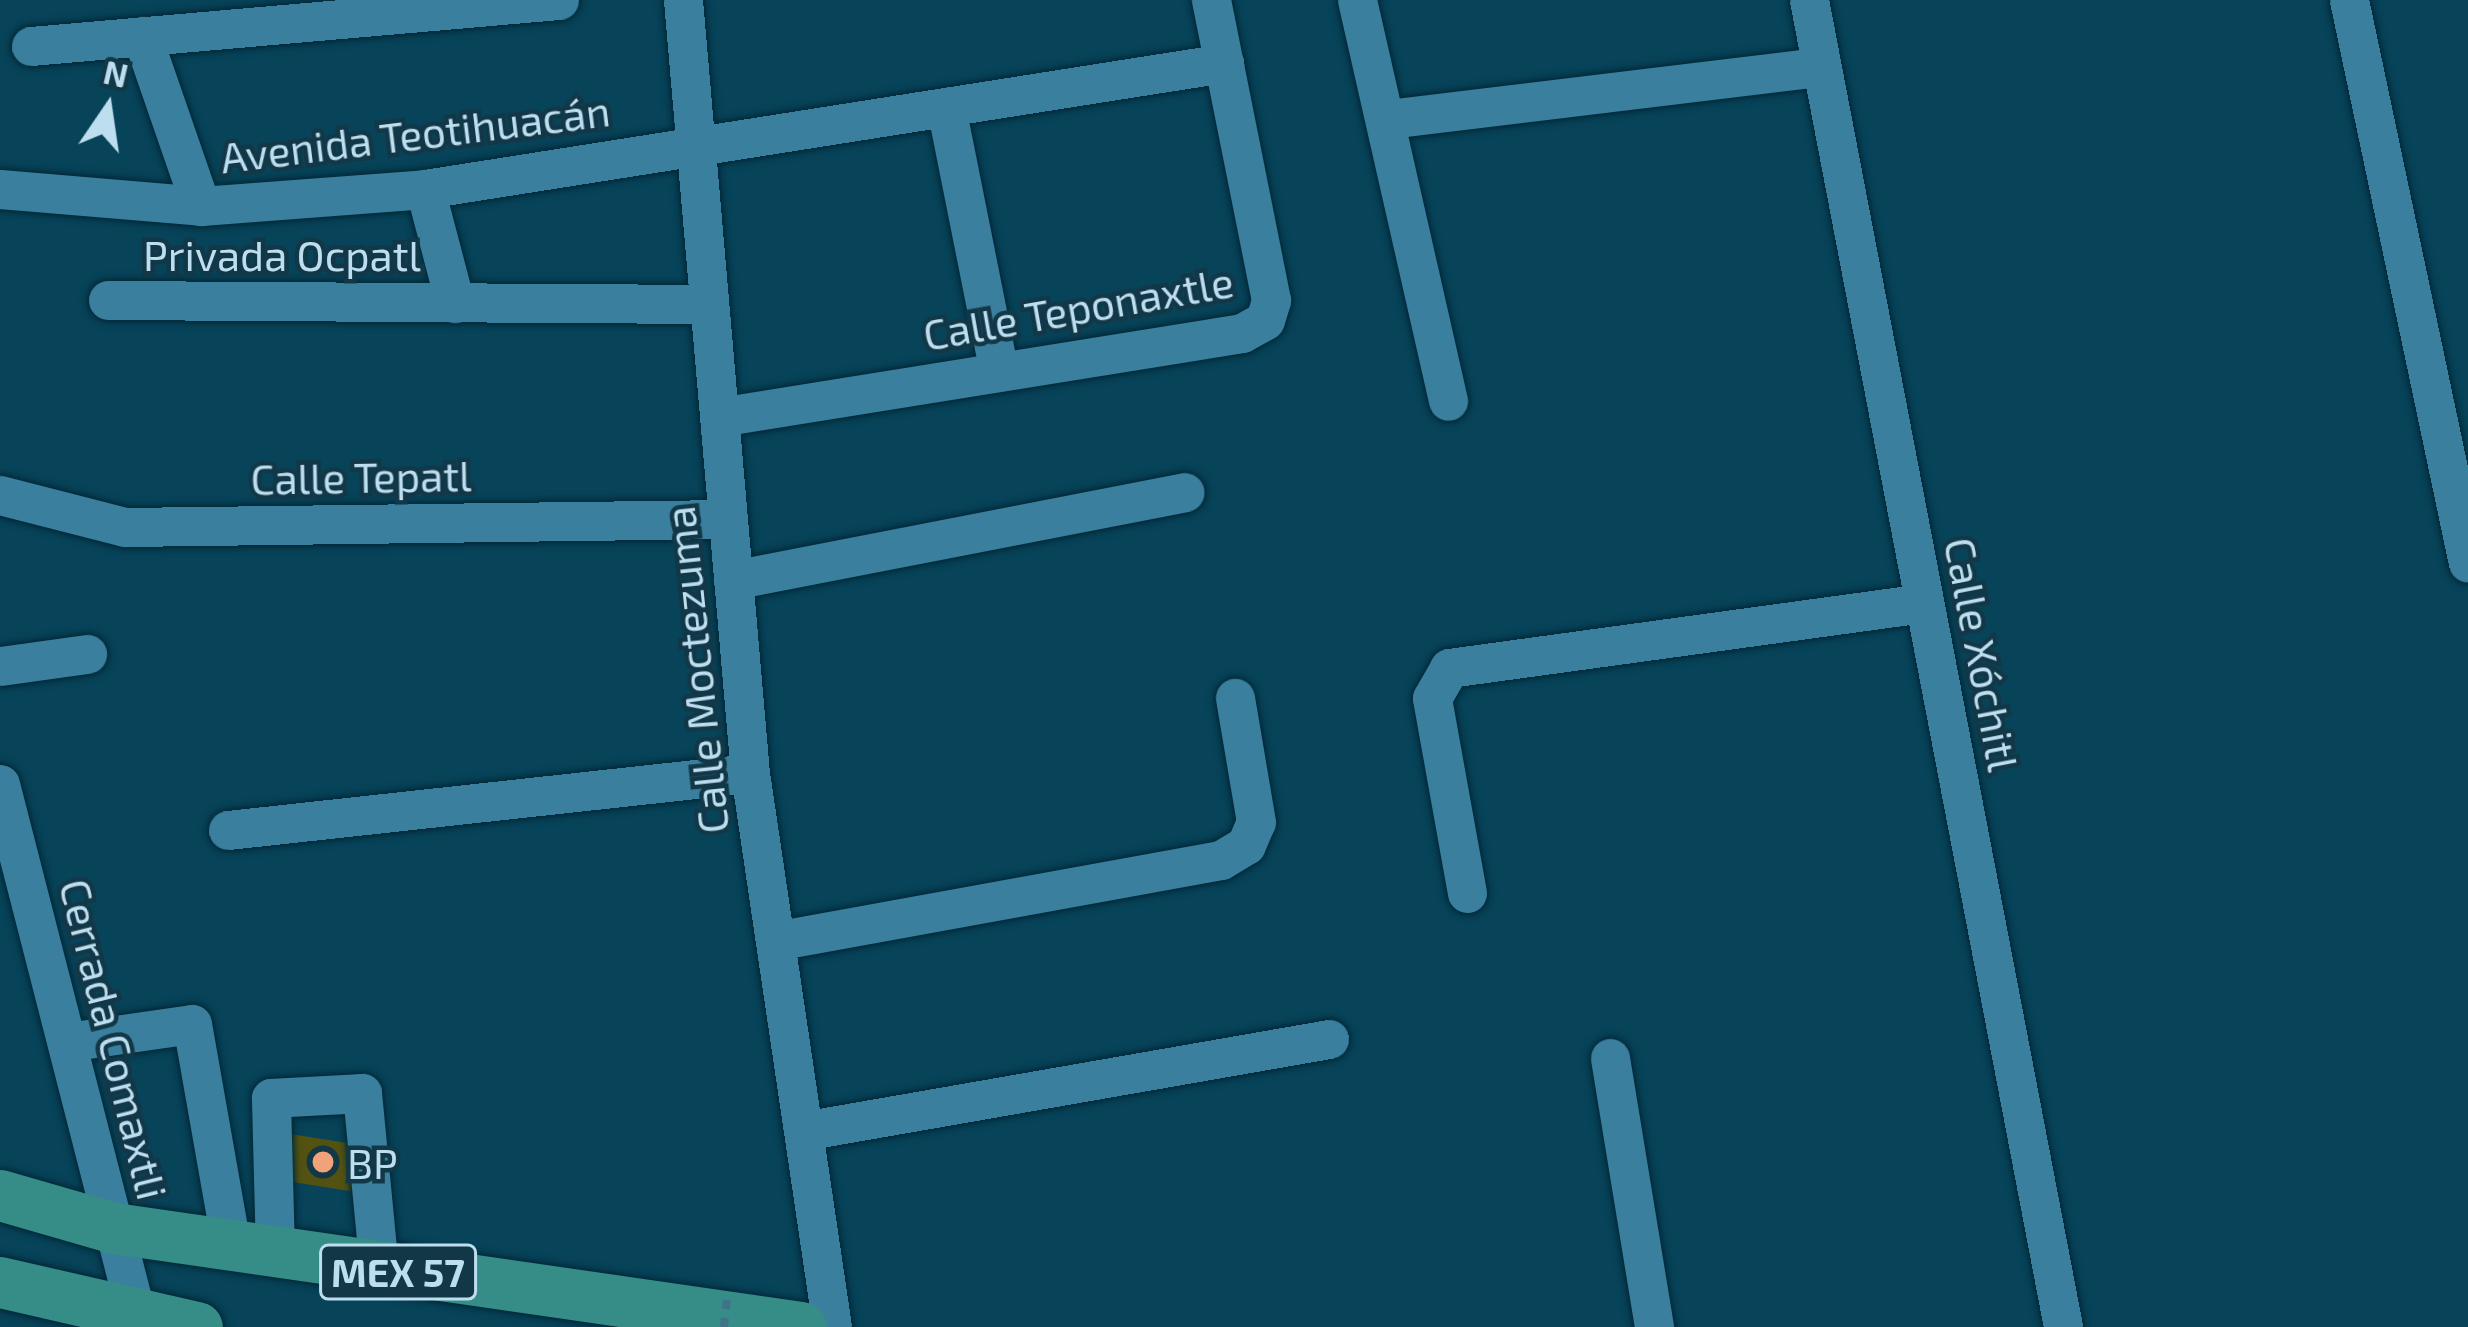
<!DOCTYPE html>
<meta charset="utf-8">
<style>
body{margin:0}
#map{position:relative;width:2468px;height:1327px;overflow:hidden;background:#074359;font-family:"Exo 2",sans-serif}
div>[style]{position:absolute}
[style*='--x']{left:calc(var(--x)*1px);top:calc(var(--y)*1px);width:calc(var(--w)*1px);rotate:calc(var(--a)*1deg)}
.building>*{inset:0;background:#535211;transform-origin:0 0}
.roads{filter:drop-shadow(0 0 3px #012837) drop-shadow(0 0 3px #012837)}
.minor>*{height:39px;margin:-19.5px;padding:0 19.5px;transform-origin:19.5px;border-radius:19.5px;background:#3a809e}
.major>*{height:51px;margin:-25.5px;padding:0 25.5px;transform-origin:25.5px;border-radius:25.5px;background:#368d87}
.path-bridge>*{height:8px;margin-top:-4px;transform-origin:0;background:repeating-linear-gradient(90deg,#407388 0 9px,transparent 0 18px)}
.dots>*{width:33px;height:33px;translate:-50% -50%;box-sizing:border-box;border:6px solid #123747;border-radius:50%}
span{translate:-50% -50%;white-space:nowrap;text-align:center;line-height:1.15;-webkit-text-stroke:9px #123747;paint-order:stroke}
.shield-label span{padding:3px 9px;background:#123747;border:3px solid;border-radius:9px;-webkit-text-stroke-width:0}
.shield-label{font-size:39px;color:#bddeee;font-weight:700}
.street-label{font-size:42px;color:#bddeee}
.poi-label{font-size:42px;color:#bddeee}
.left{translate:0 -50%;text-align:left}
.north{position:absolute;left:48px;top:48px;width:120px;height:120px;-webkit-text-stroke:9px #123747;paint-order:stroke;rotate:13deg;font-size:33px;font-weight:700;line-height:48px;text-align:center;color:#bddeee}
.north::after{content:'';display:block;margin:auto;width:42px;height:54px;background:#bddeee;clip-path:polygon(50% 0,100% 100%,50% 72%,0 100%)}
</style>
<div id="map">
<div class="building">
<i style="left:284px;top:1133px;width:85px;height:47px;rotate:9deg"></i>
</div>
<div class="roads">
<div class="minor">
<i style="--x:683;--y:0;--w:776;--a:85.05"></i>
<i style="--x:750;--y:773;--w:560;--a:81.58"></i>
<i style="--x:1357;--y:0;--w:411;--a:77.2"></i>
<i style="--x:1809;--y:0;--w:1351;--a:79.16"></i>
<i style="--x:2349;--y:0;--w:575;--a:78.07"></i>
<i style="--x:142;--y:36;--w:180;--a:70.9"></i>
<i style="--x:31;--y:46;--w:530;--a:-4.98"></i>
<i style="--x:946;--y:107;--w:270;--a:78.7"></i>
<i style="--x:1388;--y:119;--w:434;--a:-6.9"></i>
<i style="--x:0;--y:189;--w:202;--a:4.8"></i>
<i style="--x:201;--y:206;--w:225;--a:-4.3"></i>
<i style="--x:425;--y:189;--w:809;--a:-8.96"></i>
<i style="--x:425;--y:189;--w:118;--a:75.3"></i>
<i style="--x:108;--y:300;--w:601;--a:0.38"></i>
<i style="--x:719;--y:417;--w:530;--a:-9.12"></i>
<i style="--x:1242;--y:333;--w:26;--a:-29"></i>
<i style="--x:1265;--y:320;--w:21;--a:-73"></i>
<i style="--x:1271;--y:300;--w:306;--a:-101.3"></i>
<i style="--x:0;--y:495;--w:129;--a:14.4"></i>
<i style="--x:125;--y:527;--w:603;--a:-0.76"></i>
<i style="--x:733;--y:580;--w:460;--a:-11"></i>
<i style="--x:0;--y:666;--w:88;--a:-7.9"></i>
<i style="--x:0;--y:784;--w:551;--a:75.61"></i>
<i style="--x:228;--y:830;--w:525;--a:-6.23"></i>
<i style="--x:1467;--y:893;--w:198;--a:-100.2"></i>
<i style="--x:1432;--y:698;--w:34;--a:-60"></i>
<i style="--x:1449;--y:668;--w:479;--a:-7.8"></i>
<i style="--x:775;--y:941;--w:453;--a:-10.3"></i>
<i style="--x:1221;--y:860;--w:29;--a:-31"></i>
<i style="--x:1246;--y:845;--w:25;--a:-67"></i>
<i style="--x:1256;--y:822;--w:126;--a:-99.6"></i>
<i style="--x:67;--y:1042;--w:126;--a:-8.2"></i>
<i style="--x:192;--y:1024;--w:225;--a:80"></i>
<i style="--x:1610;--y:1058;--w:273;--a:80.7"></i>
<i style="--x:803;--y:1131;--w:534;--a:-9.92"></i>
<i style="--x:275;--y:1253;--w:155;--a:-91.5"></i>
<i style="--x:271;--y:1098;--w:91;--a:-3.1"></i>
<i style="--x:362;--y:1093;--w:177;--a:84.5"></i>
</div>
<div class="major">
<i style="--x:0;--y:1195;--w:119;--a:16.1"></i>
<i style="--x:114;--y:1228;--w:694;--a:8.2"></i>
<i style="--x:0;--y:1282;--w:202;--a:12.9"></i>
</div>
</div>
<div class="path-bridge">
<i style="--x:724;--y:1327;--w:30;--a:-84"></i>
</div>
<div class="dots">
<i style="left:323px;top:1162px;background:#f0a279"></i>
</div>
<div class="shield-label">
<span style="left:398px;top:1272px">MEX 57</span>
</div>
<div class="street-label">
<span style="left:415px;top:133px;rotate:-7deg">Avenida Teotihuacán</span>
<span style="left:282px;top:254px">Privada Ocpatl</span>
<span style="left:1078px;top:307px;rotate:-10deg">Calle Teponaxtle</span>
<span style="left:361px;top:476px;rotate:-1deg">Calle Tepatl</span>
<span style="left:1983px;top:654px;rotate:79deg">Calle Xóchitl</span>
<span style="left:695px;top:670px;rotate:-96deg">Calle Moctezuma</span>
<span style="left:115px;top:1039px;rotate:76deg">Cerrada Comaxtli</span>
</div>
<div class="poi-label">
<span class="left" style="left:347px;top:1162px">BP</span>
</div>
<div class="north">N</div>
</div>
